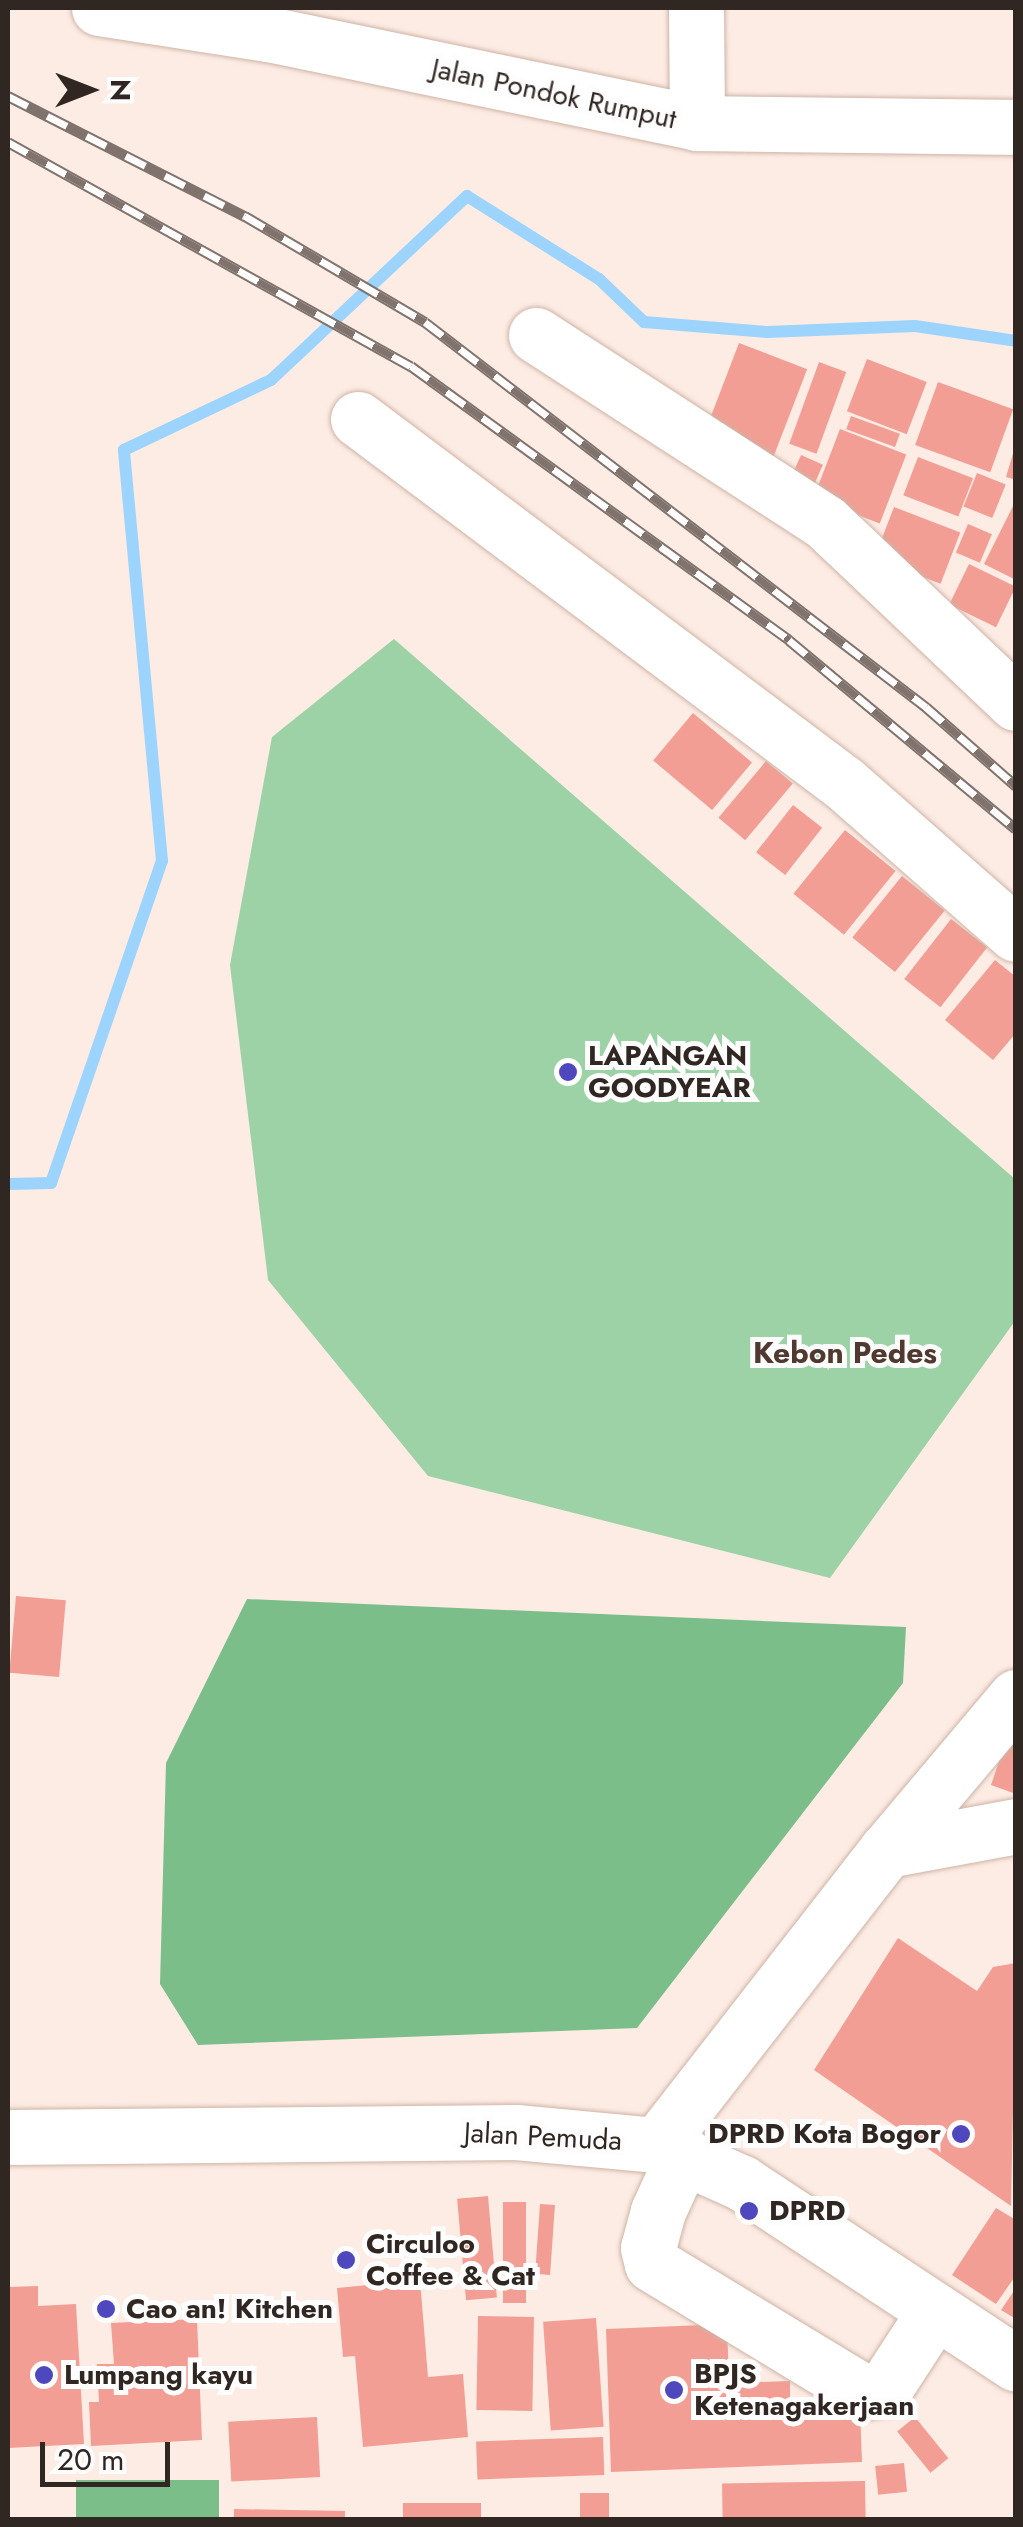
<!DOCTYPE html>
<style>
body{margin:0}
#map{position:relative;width:1023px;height:2527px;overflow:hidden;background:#fdece4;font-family:Jost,sans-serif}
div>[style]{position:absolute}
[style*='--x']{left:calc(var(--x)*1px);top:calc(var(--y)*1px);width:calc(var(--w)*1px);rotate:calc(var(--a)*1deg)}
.green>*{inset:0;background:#9cd2a5}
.forest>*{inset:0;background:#7cbe89;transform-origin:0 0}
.stream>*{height:12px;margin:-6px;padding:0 6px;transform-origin:6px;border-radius:6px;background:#9dd4fd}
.building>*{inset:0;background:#f29e94;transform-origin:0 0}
.roads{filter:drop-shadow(0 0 2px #ceb4a6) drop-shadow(0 0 2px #ceb4a6)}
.minor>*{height:55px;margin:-27.5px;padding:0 27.5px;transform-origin:27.5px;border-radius:27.5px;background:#fff}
.major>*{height:55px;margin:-27.5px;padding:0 27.5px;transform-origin:27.5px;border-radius:27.5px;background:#fff}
.rail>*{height:11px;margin-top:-5.5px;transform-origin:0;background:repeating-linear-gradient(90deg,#fdfdfd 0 22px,#80736d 0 44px);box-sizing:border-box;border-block:2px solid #80736d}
.dots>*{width:28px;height:28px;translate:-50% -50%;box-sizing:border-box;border:5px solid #fdfdfd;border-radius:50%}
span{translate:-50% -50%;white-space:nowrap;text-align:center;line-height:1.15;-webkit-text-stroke:10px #fdfdfd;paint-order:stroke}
.street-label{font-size:28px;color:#312722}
.poi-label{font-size:28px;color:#312722;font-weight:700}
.left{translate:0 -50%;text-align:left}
.right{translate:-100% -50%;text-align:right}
.neighbourhood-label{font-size:30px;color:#503a2f;font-weight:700}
.frame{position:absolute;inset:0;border:10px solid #312722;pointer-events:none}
.north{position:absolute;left:40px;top:40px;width:100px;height:100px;-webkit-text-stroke:8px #fdfdfd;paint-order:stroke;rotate:90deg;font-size:28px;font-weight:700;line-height:40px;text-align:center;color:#312722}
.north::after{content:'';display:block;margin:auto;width:35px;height:45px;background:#312722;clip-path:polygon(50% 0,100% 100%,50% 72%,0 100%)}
.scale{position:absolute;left:40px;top:2442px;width:130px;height:45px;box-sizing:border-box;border:5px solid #312722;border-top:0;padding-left:12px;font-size:30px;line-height:35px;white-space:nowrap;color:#312722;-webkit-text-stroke:8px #fdfdfd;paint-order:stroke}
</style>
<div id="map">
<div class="green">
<i style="clip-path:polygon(394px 639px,1015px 1179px,1015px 1321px,830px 1578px,428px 1476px,268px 1280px,230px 965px,272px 737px)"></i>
</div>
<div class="forest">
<i style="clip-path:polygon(247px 1599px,906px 1627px,903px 1683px,637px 2028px,198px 2045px,160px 1984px,166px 1763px)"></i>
<i style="left:76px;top:2480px;width:143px;height:39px"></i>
</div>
<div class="stream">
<i style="--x:8;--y:1184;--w:43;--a:-1.3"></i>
<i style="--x:51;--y:1183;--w:341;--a:-71"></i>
<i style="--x:162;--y:861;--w:413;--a:-95.3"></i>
<i style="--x:124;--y:450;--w:163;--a:-25.5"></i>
<i style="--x:271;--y:380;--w:269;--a:-43.2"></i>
<i style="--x:467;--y:196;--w:156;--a:32.2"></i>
<i style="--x:599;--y:279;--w:62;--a:43.7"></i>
<i style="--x:644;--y:322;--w:123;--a:4.6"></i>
<i style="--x:767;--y:332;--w:148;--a:-2.3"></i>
<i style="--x:915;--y:326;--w:102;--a:8.4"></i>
</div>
<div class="building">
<i style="left:739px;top:343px;width:73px;height:99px;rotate:21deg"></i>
<i style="left:867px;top:359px;width:64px;height:56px;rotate:21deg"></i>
<i style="left:819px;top:362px;width:29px;height:87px;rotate:20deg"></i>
<i style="left:938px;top:382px;width:80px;height:67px;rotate:20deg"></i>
<i style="left:851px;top:416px;width:52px;height:14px;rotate:20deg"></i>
<i style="left:840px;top:429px;width:71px;height:74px;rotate:21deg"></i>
<i style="clip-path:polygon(1015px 447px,1016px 447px,1016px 480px,1006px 477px)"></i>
<i style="left:801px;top:455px;width:24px;height:30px;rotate:24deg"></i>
<i style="left:918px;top:457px;width:59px;height:41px;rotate:21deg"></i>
<i style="left:977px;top:473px;width:31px;height:36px;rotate:22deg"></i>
<i style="clip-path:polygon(1016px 500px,1016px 580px,984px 564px)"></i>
<i style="left:894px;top:507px;width:71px;height:55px;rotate:21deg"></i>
<i style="left:968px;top:524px;width:26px;height:31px;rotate:23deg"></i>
<i style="left:969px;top:564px;width:52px;height:45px;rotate:26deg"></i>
<i style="left:693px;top:713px;width:77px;height:62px;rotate:40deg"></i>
<i style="left:766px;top:761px;width:35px;height:74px;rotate:40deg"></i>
<i style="left:793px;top:805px;width:37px;height:60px;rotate:38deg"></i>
<i style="left:845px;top:830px;width:65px;height:82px;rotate:39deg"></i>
<i style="left:902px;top:876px;width:55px;height:79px;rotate:39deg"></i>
<i style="left:951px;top:919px;width:46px;height:76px;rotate:38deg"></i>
<i style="clip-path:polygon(995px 960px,1016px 977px,1016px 1033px,993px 1060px,945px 1020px)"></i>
<i style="left:16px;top:1596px;width:50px;height:77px;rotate:5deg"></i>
<i style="clip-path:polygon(1011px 1726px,1016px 1728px,1016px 1794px,991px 1785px)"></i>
<i style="clip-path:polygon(898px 1938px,977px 1991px,993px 1967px,1016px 1963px,1011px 2206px,814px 2070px)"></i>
<i style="left:488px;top:2196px;width:102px;height:31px;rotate:85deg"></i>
<i style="left:503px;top:2202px;width:23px;height:101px"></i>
<i style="left:540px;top:2204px;width:15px;height:70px;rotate:4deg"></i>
<i style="clip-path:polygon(996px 2208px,1016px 2220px,1016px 2275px,996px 2304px,952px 2275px)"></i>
<i style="clip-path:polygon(420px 2280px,428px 2377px,463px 2374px,468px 2437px,363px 2447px,355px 2356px,343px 2357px,337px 2288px)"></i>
<i style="clip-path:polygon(38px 2286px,38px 2306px,76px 2304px,84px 2444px,8px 2448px,8px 2287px)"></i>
<i style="clip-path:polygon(1016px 2288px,1016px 2319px,1001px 2310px)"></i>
<i style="left:478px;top:2316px;width:56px;height:94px;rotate:1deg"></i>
<i style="left:596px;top:2318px;width:109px;height:53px;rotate:86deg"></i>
<i style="clip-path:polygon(197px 2319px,202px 2440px,91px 2446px,89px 2402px,99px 2402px,97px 2364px,114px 2364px,111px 2323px)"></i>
<i style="clip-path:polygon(727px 2324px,729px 2383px,790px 2381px,790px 2412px,860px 2409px,862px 2462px,611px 2472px,606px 2329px)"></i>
<i style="left:317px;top:2417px;width:60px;height:89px;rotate:87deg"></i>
<i style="left:915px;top:2417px;width:53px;height:23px;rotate:51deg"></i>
<i style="left:603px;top:2437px;width:38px;height:127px;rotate:88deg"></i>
<i style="left:904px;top:2463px;width:29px;height:29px;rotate:84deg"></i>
<i style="left:865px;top:2481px;width:39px;height:143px;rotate:89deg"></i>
<i style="left:580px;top:2493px;width:29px;height:27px"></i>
<i style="left:481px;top:2503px;width:17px;height:78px;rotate:90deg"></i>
<i style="left:234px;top:2509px;width:111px;height:11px;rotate:1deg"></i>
</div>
<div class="roads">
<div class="minor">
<i style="--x:99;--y:8;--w:176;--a:8.8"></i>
<i style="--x:273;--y:35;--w:433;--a:11.7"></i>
<i style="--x:697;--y:123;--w:319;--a:0.7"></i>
<i style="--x:696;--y:8;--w:115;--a:89.5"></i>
<i style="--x:536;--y:335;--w:344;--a:32.9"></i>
<i style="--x:825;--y:522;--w:263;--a:43.5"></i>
<i style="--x:358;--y:419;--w:609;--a:36.85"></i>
<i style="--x:845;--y:784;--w:227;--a:41.3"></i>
<i style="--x:887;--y:1850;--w:131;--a:-10.5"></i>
<i style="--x:657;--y:2145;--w:374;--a:-52.1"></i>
<i style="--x:887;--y:1850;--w:200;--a:-49.9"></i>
<i style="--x:684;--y:2154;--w:63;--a:114.5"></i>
<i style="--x:658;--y:2211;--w:38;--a:105"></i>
<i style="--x:648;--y:2248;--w:16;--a:76"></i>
<i style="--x:652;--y:2264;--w:247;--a:31.2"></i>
<i style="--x:863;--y:2392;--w:22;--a:-10"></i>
<i style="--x:885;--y:2388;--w:92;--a:-57"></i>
</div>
<div class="major">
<i style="--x:8;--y:2137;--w:508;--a:-0.56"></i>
<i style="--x:516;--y:2132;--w:142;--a:5.3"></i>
<i style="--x:657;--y:2145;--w:93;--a:24.1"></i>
<i style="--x:742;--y:2183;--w:328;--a:33.4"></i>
</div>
</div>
<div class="rail">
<i style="--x:8;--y:96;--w:266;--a:26.9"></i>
<i style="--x:245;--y:216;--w:209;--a:30.5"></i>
<i style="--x:425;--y:322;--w:632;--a:37.54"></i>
<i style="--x:926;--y:707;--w:120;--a:41.3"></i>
<i style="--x:8;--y:142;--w:461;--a:29.1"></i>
<i style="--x:411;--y:366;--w:467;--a:35.9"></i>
<i style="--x:789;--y:640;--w:295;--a:39.8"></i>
</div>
<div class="dots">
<i style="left:568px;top:1072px;background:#4f47be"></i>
<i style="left:961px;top:2134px;background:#4f47be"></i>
<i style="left:749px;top:2211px;background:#4f47be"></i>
<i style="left:346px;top:2260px;background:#4f47be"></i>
<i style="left:106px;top:2309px;background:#4f47be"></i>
<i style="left:44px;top:2375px;background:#4f47be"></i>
<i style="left:674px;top:2390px;background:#4f47be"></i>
</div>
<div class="street-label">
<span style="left:554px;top:94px;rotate:12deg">Jalan Pondok Rumput</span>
<span style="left:543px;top:2137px;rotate:3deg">Jalan Pemuda</span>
</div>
<div class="poi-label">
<span class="left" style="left:588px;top:1072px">LAPANGAN<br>GOODYEAR</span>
<span class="right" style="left:941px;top:2134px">DPRD Kota Bogor</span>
<span class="left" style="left:769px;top:2211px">DPRD</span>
<span class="left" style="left:366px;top:2260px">Circuloo<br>Coffee &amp; Cat</span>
<span class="left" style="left:126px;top:2309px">Cao an! Kitchen</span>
<span class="left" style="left:694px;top:2390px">BPJS<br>Ketenagakerjaan</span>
<span class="left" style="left:64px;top:2375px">Lumpang kayu</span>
</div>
<div class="neighbourhood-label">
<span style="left:845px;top:1353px">Kebon Pedes</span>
</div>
<div class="frame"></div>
<div class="north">N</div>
<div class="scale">20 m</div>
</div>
